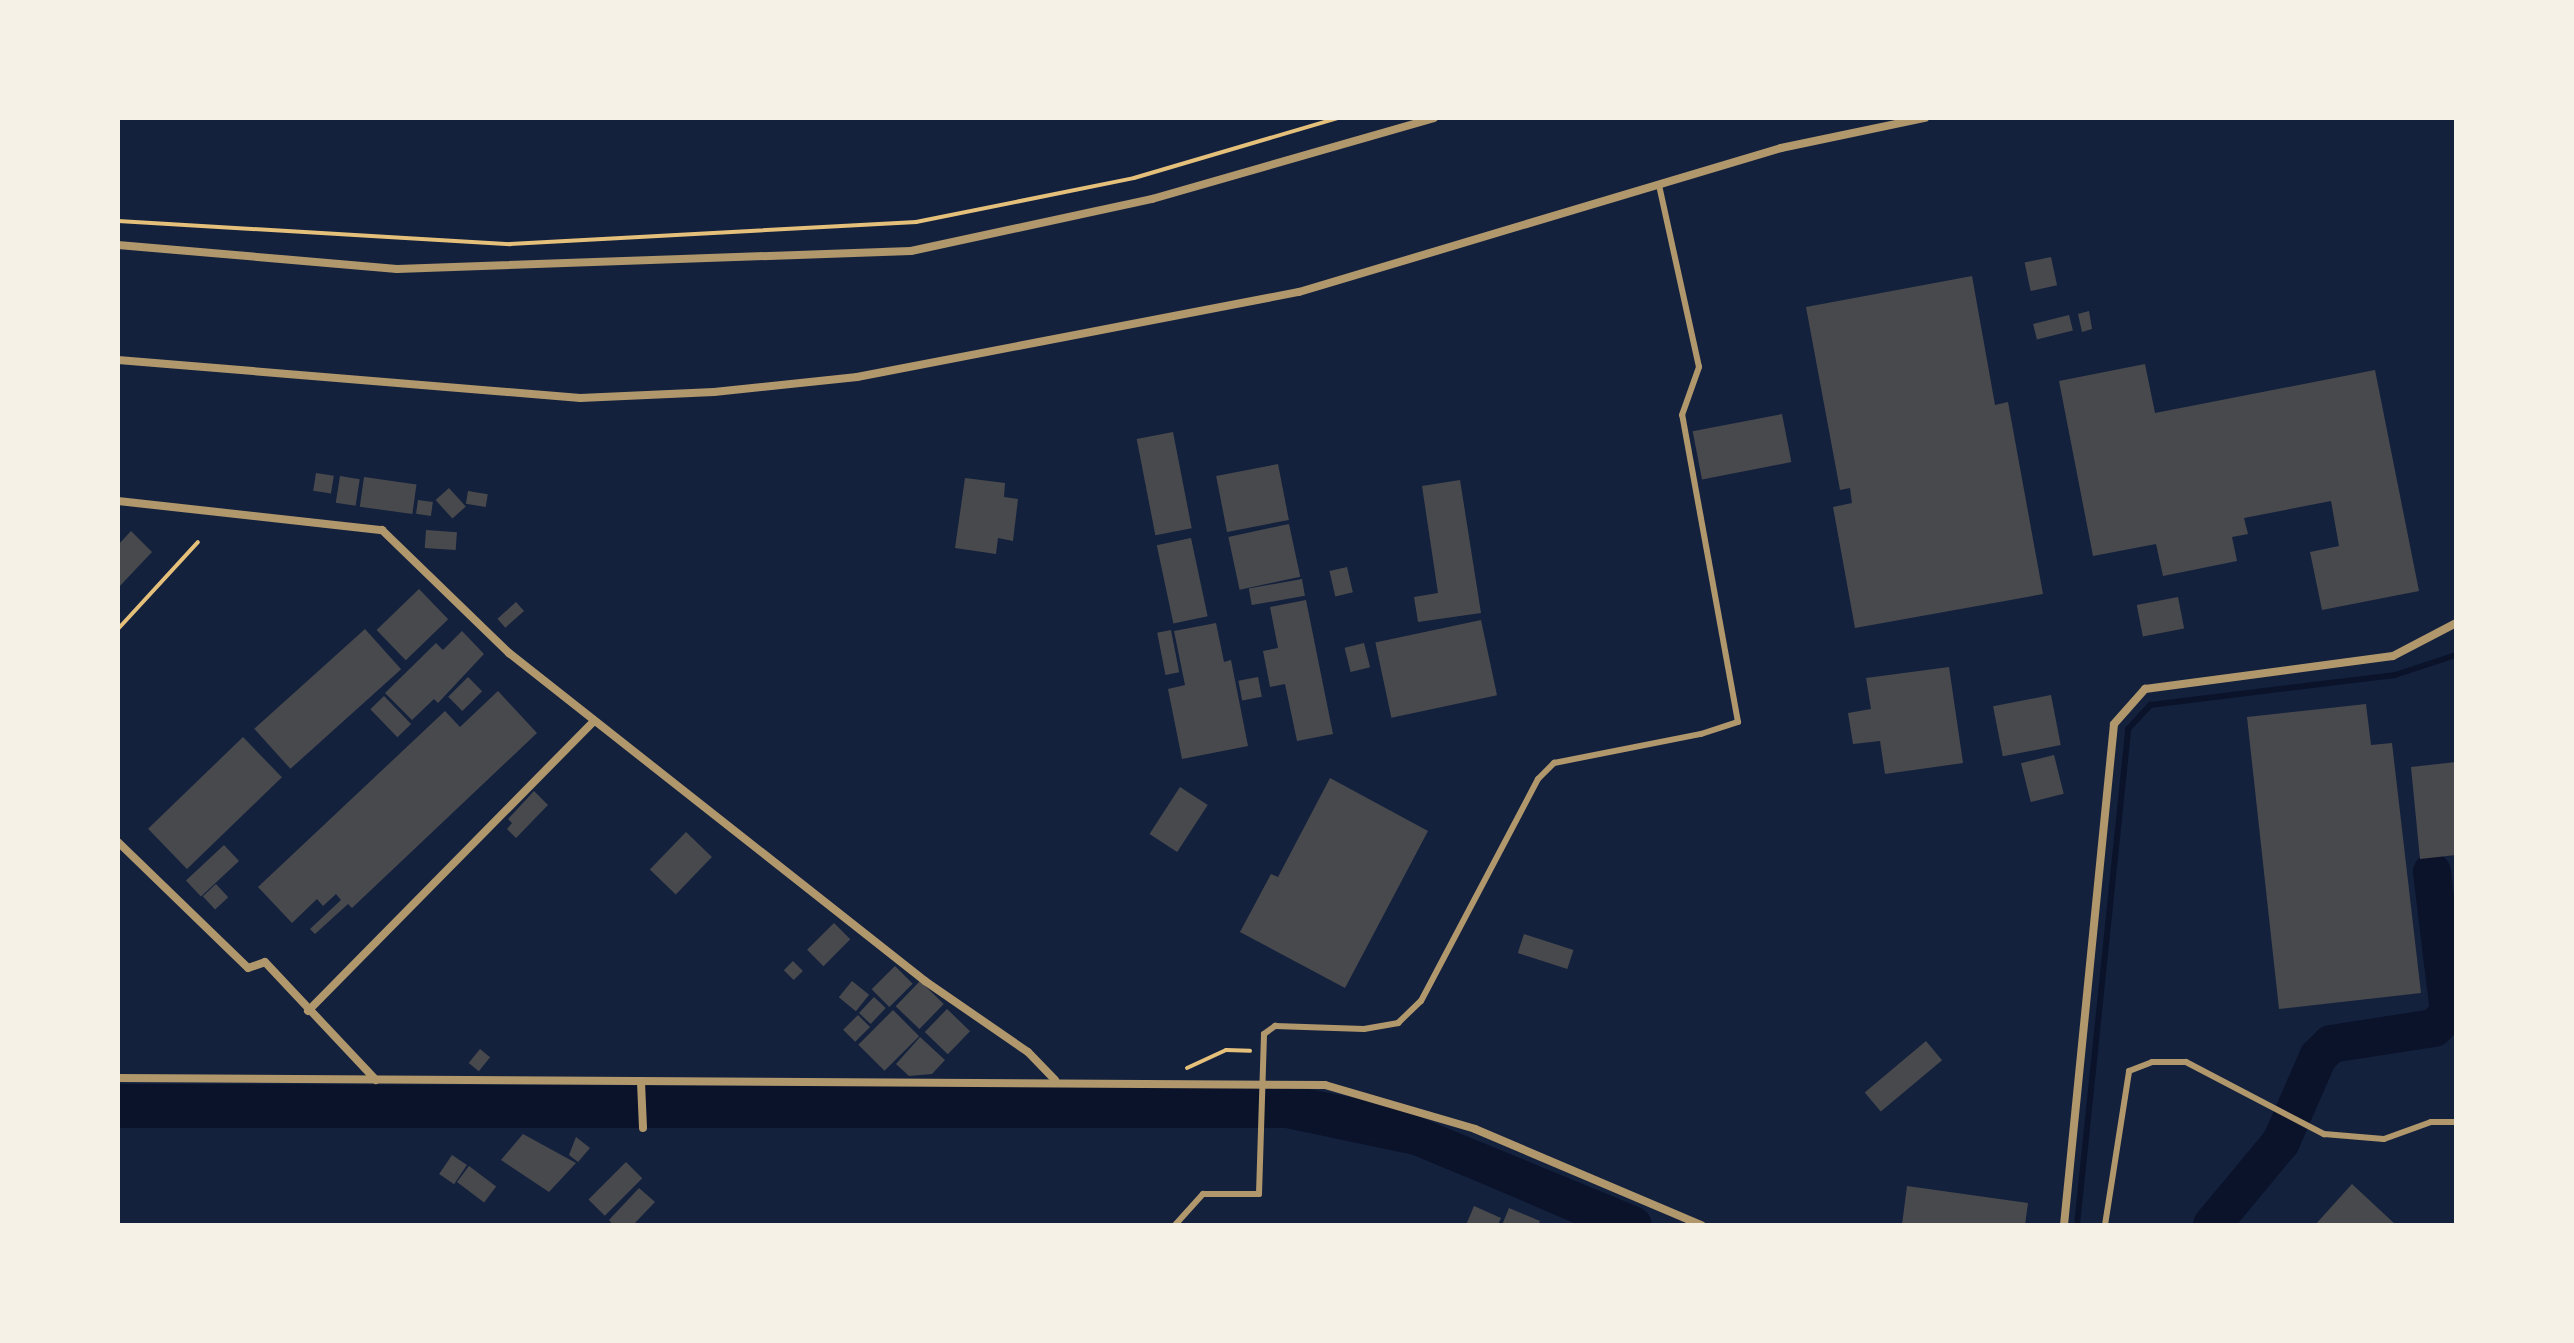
<!DOCTYPE html>
<style>
body{margin:0}
#map{position:relative;width:2574px;height:1343px;overflow:hidden;background:#14213d;font-family:"Open Sans",sans-serif}
div>[style]{position:absolute}
[style*='--x']{left:calc(var(--x)*1px);top:calc(var(--y)*1px);width:calc(var(--w)*1px);rotate:calc(var(--a)*1deg)}
.stream>*{height:6px;margin:-3px;padding:0 3px;transform-origin:3px;border-radius:3px;background:#0b132b}
.river>*{height:38px;margin:-19px;padding:0 19px;transform-origin:19px;border-radius:19px;background:#0b132b}
.building>*{inset:0;background:#48494c;transform-origin:0 0}
.path>*{height:4px;margin:-2px;padding:0 2px;transform-origin:2px;border-radius:2px;background:#e5c07b}
.service>*{height:6px;margin:-3px;padding:0 3px;transform-origin:3px;border-radius:3px;background:#b1986c}
.minor>*{height:8px;margin:-4px;padding:0 4px;transform-origin:4px;border-radius:4px;background:#b1986c}
span{translate:-50% -50%;white-space:nowrap;text-align:center;line-height:1.15;-webkit-text-stroke:8px #f6f1e7;paint-order:stroke}
.frame{position:absolute;inset:0;border:120px solid #f6f1e7;pointer-events:none}
</style>
<div id="map">
<div class="stream">
<i style="--x:118;--y:1125;--w:1168;--a:0"></i>
<i style="--x:1286;--y:1125;--w:136;--a:11.9"></i>
<i style="--x:1419;--y:1153;--w:182;--a:23.3"></i>
<i style="--x:2077;--y:1225;--w:499;--a:-84.1"></i>
<i style="--x:2128;--y:729;--w:33;--a:-47"></i>
<i style="--x:2150;--y:705;--w:247;--a:-7"></i>
<i style="--x:2395;--y:675;--w:64;--a:-18.2"></i>
</div>
<div class="river">
<i style="--x:118;--y:1103;--w:1178;--a:0.15"></i>
<i style="--x:1296;--y:1106;--w:91;--a:10.8"></i>
<i style="--x:1385;--y:1123;--w:268;--a:22.4"></i>
<i style="--x:2212;--y:1225;--w:108;--a:-50.3"></i>
<i style="--x:2281;--y:1142;--w:93;--a:-66.5"></i>
<i style="--x:2318;--y:1057;--w:18;--a:-45"></i>
<i style="--x:2331;--y:1044;--w:104;--a:-8.8"></i>
<i style="--x:2434;--y:1028;--w:21;--a:-45"></i>
<i style="--x:2449;--y:1013;--w:142;--a:-96.9"></i>
</div>
<div class="building">
<i style="left:2051px;top:257px;width:29px;height:27px;rotate:78deg"></i>
<i style="clip-path:polygon(1972px 276px,1995px 405px,2008px 402px,2043px 594px,1855px 628px,1833px 507px,1852px 503px,1850px 488px,1840px 490px,1806px 307px)"></i>
<i style="clip-path:polygon(2089px 311px,2092px 329px,2082px 332px,2078px 314px)"></i>
<i style="left:2069px;top:315px;width:16px;height:37px;rotate:76deg"></i>
<i style="clip-path:polygon(2145px 364px,2155px 413px,2375px 370px,2419px 591px,2322px 610px,2310px 552px,2339px 546px,2331px 501px,2244px 518px,2248px 534px,2232px 537px,2237px 561px,2163px 576px,2156px 544px,2093px 556px,2059px 381px)"></i>
<i style="left:1782px;top:414px;width:49px;height:91px;rotate:79deg"></i>
<i style="left:1173px;top:432px;width:98px;height:37px;rotate:79deg"></i>
<i style="left:1278px;top:464px;width:57px;height:63px;rotate:79deg"></i>
<i style="left:316px;top:473px;width:18px;height:18px;rotate:9deg"></i>
<i style="left:340px;top:476px;width:20px;height:27px;rotate:9deg"></i>
<i style="left:364px;top:477px;width:53px;height:30px;rotate:8deg"></i>
<i style="clip-path:polygon(965px 478px,1005px 483px,1004px 497px,1018px 499px,1013px 541px,998px 538px,996px 554px,955px 548px)"></i>
<i style="clip-path:polygon(1460px 480px,1481px 613px,1418px 622px,1414px 597px,1438px 593px,1422px 486px)"></i>
<i style="left:449px;top:488px;width:25px;height:18px;rotate:48deg"></i>
<i style="left:468px;top:491px;width:20px;height:13px;rotate:9deg"></i>
<i style="left:418px;top:500px;width:15px;height:14px;rotate:8deg"></i>
<i style="left:1289px;top:524px;width:54px;height:62px;rotate:78deg"></i>
<i style="left:426px;top:530px;width:31px;height:18px;rotate:4deg"></i>
<i style="clip-path:polygon(131px 531px,152px 552px,118px 588px,118px 545px)"></i>
<i style="left:1191px;top:538px;width:80px;height:35px;rotate:78deg"></i>
<i style="left:1347px;top:567px;width:26px;height:18px;rotate:77deg"></i>
<i style="left:1302px;top:579px;width:17px;height:54px;rotate:80deg"></i>
<i style="left:419px;top:589px;width:42px;height:59px;rotate:46deg"></i>
<i style="left:2178px;top:597px;width:32px;height:42px;rotate:79deg"></i>
<i style="clip-path:polygon(1306px 600px,1333px 734px,1297px 741px,1285px 684px,1270px 687px,1263px 651px,1278px 648px,1270px 607px)"></i>
<i style="left:516px;top:602px;width:12px;height:25px;rotate:48deg"></i>
<i style="left:1481px;top:620px;width:77px;height:108px;rotate:78deg"></i>
<i style="clip-path:polygon(1216px 623px,1224px 662px,1231px 660px,1248px 746px,1182px 759px,1168px 689px,1185px 685px,1174px 631px)"></i>
<i style="left:365px;top:629px;width:54px;height:149px;rotate:48deg"></i>
<i style="left:1171px;top:630px;width:43px;height:14px;rotate:79deg"></i>
<i style="clip-path:polygon(462px 631px,484px 654px,438px 703px,434px 699px,412px 720px,385px 693px,436px 643px,443px 650px)"></i>
<i style="left:1364px;top:643px;width:25px;height:20px;rotate:76deg"></i>
<i style="clip-path:polygon(1949px 667px,1963px 763px,1885px 774px,1880px 741px,1853px 744px,1848px 713px,1871px 709px,1866px 678px)"></i>
<i style="left:468px;top:677px;width:20px;height:28px;rotate:45deg"></i>
<i style="left:1258px;top:677px;width:20px;height:20px;rotate:79deg"></i>
<i style="clip-path:polygon(498px 691px,537px 733px,352px 908px,348px 904px,315px 934px,310px 929px,341px 900px,336px 894px,323px 906px,317px 899px,292px 923px,258px 887px,445px 711px,460px 727px)"></i>
<i style="left:2051px;top:695px;width:51px;height:59px;rotate:79deg"></i>
<i style="left:384px;top:696px;width:39px;height:19px;rotate:46deg"></i>
<i style="clip-path:polygon(2366px 704px,2371px 745px,2392px 743px,2421px 993px,2279px 1009px,2247px 717px)"></i>
<i style="left:243px;top:737px;width:56px;height:132px;rotate:46deg"></i>
<i style="left:2054px;top:755px;width:40px;height:34px;rotate:76deg"></i>
<i style="clip-path:polygon(2456px 762px,2456px 855px,2420px 859px,2411px 767px)"></i>
<i style="clip-path:polygon(1330px 778px,1428px 831px,1345px 988px,1240px 932px,1271px 874px,1278px 877px)"></i>
<i style="left:1180px;top:787px;width:33px;height:56px;rotate:33deg"></i>
<i style="clip-path:polygon(534px 791px,548px 805px,516px 838px,507px 829px,512px 823px,508px 819px)"></i>
<i style="left:686px;top:832px;width:36px;height:52px;rotate:44deg"></i>
<i style="left:224px;top:845px;width:22px;height:52px;rotate:47deg"></i>
<i style="left:216px;top:884px;width:18px;height:18px;rotate:47deg"></i>
<i style="left:834px;top:923px;width:23px;height:38px;rotate:45deg"></i>
<i style="left:1524px;top:934px;width:52px;height:20px;rotate:18deg"></i>
<i style="left:793px;top:961px;width:14px;height:13px;rotate:45deg"></i>
<i style="left:895px;top:966px;width:25px;height:33px;rotate:45deg"></i>
<i style="left:852px;top:981px;width:22px;height:21px;rotate:39deg"></i>
<i style="left:920px;top:981px;width:33px;height:35px;rotate:44deg"></i>
<i style="left:874px;top:997px;width:16px;height:22px;rotate:43deg"></i>
<i style="left:947px;top:1009px;width:32px;height:32px;rotate:44deg"></i>
<i style="left:893px;top:1010px;width:37px;height:49px;rotate:45deg"></i>
<i style="left:858px;top:1015px;width:17px;height:21px;rotate:45deg"></i>
<i style="clip-path:polygon(920px 1037px,945px 1060px,932px 1074px,909px 1076px,896px 1064px)"></i>
<i style="left:1926px;top:1041px;width:25px;height:80px;rotate:50deg"></i>
<i style="left:480px;top:1049px;width:13px;height:18px;rotate:39deg"></i>
<i style="clip-path:polygon(523px 1134px,576px 1163px,549px 1192px,501px 1160px)"></i>
<i style="clip-path:polygon(576px 1137px,590px 1148px,578px 1162px,569px 1155px)"></i>
<i style="left:452px;top:1155px;width:18px;height:23px;rotate:34deg"></i>
<i style="left:626px;top:1162px;width:23px;height:53px;rotate:45deg"></i>
<i style="left:469px;top:1166px;width:34px;height:20px;rotate:37deg"></i>
<i style="clip-path:polygon(2352px 1184px,2396px 1225px,2315px 1225px)"></i>
<i style="clip-path:polygon(1907px 1186px,2028px 1203px,2025px 1225px,1902px 1225px)"></i>
<i style="clip-path:polygon(639px 1188px,655px 1202px,633px 1225px,613px 1225px,609px 1220px)"></i>
<i style="clip-path:polygon(1474px 1206px,1501px 1218px,1498px 1225px,1466px 1225px)"></i>
<i style="clip-path:polygon(1509px 1208px,1540px 1221px,1538px 1225px,1502px 1225px)"></i>
</div>
<div class="path">
<i style="--x:118;--y:221;--w:393;--a:3.4"></i>
<i style="--x:510;--y:244;--w:407;--a:-3.1"></i>
<i style="--x:916;--y:222;--w:222;--a:-11.4"></i>
<i style="--x:1134;--y:178;--w:213;--a:-16.4"></i>
<i style="--x:118;--y:629;--w:118;--a:-47.4"></i>
<i style="--x:1187;--y:1068;--w:43;--a:-24.8"></i>
<i style="--x:1226;--y:1050;--w:24;--a:2"></i>
</div>
<div class="service">
<i style="--x:1175;--y:1225;--w:42;--a:-47.9"></i>
<i style="--x:1203;--y:1194;--w:56;--a:0"></i>
<i style="--x:1259;--y:1194;--w:160;--a:-88.2"></i>
<i style="--x:1264;--y:1034;--w:14;--a:-36"></i>
<i style="--x:1275;--y:1026;--w:89;--a:1.9"></i>
<i style="--x:1364;--y:1029;--w:35;--a:-10"></i>
<i style="--x:1398;--y:1023;--w:32;--a:-44"></i>
<i style="--x:1421;--y:1001;--w:251;--a:-62.2"></i>
<i style="--x:1538;--y:779;--w:23;--a:-45"></i>
<i style="--x:1554;--y:763;--w:150;--a:-11.2"></i>
<i style="--x:1701;--y:734;--w:39;--a:-18"></i>
<i style="--x:1738;--y:722;--w:312;--a:-100.3"></i>
<i style="--x:1682;--y:415;--w:51;--a:-70.5"></i>
<i style="--x:1699;--y:367;--w:186;--a:-102.4"></i>
<i style="--x:2105;--y:1225;--w:156;--a:-81.1"></i>
<i style="--x:2129;--y:1071;--w:25;--a:-21"></i>
<i style="--x:2152;--y:1062;--w:34;--a:0"></i>
<i style="--x:2186;--y:1062;--w:156;--a:27.6"></i>
<i style="--x:2324;--y:1134;--w:60;--a:4.8"></i>
<i style="--x:2384;--y:1139;--w:50;--a:-19.9"></i>
<i style="--x:2431;--y:1122;--w:25;--a:0"></i>
</div>
<div class="minor">
<i style="--x:118;--y:245;--w:280;--a:4.9"></i>
<i style="--x:397;--y:269;--w:514;--a:-2.01"></i>
<i style="--x:911;--y:251;--w:247;--a:-12.2"></i>
<i style="--x:1152;--y:199;--w:293;--a:-16"></i>
<i style="--x:118;--y:360;--w:464;--a:4.7"></i>
<i style="--x:580;--y:398;--w:134;--a:-2.6"></i>
<i style="--x:714;--y:392;--w:144;--a:-6"></i>
<i style="--x:857;--y:377;--w:450;--a:-10.9"></i>
<i style="--x:1299;--y:292;--w:503;--a:-16.63"></i>
<i style="--x:1781;--y:148;--w:147;--a:-11.8"></i>
<i style="--x:118;--y:501;--w:266;--a:6.3"></i>
<i style="--x:382;--y:530;--w:177;--a:44.1"></i>
<i style="--x:509;--y:653;--w:530;--a:38.25"></i>
<i style="--x:925;--y:981;--w:125;--a:34.6"></i>
<i style="--x:1028;--y:1052;--w:39;--a:46"></i>
<i style="--x:118;--y:842;--w:181;--a:44.1"></i>
<i style="--x:248;--y:968;--w:18;--a:-19"></i>
<i style="--x:265;--y:962;--w:162;--a:46.8"></i>
<i style="--x:308;--y:1011;--w:407;--a:-45.4"></i>
<i style="--x:118;--y:1078;--w:1207;--a:0.33"></i>
<i style="--x:1325;--y:1085;--w:156;--a:16.3"></i>
<i style="--x:1475;--y:1129;--w:246;--a:23"></i>
<i style="--x:641;--y:1082;--w:46;--a:87.5"></i>
<i style="--x:2064;--y:1225;--w:503;--a:-84.3"></i>
<i style="--x:2114;--y:724;--w:47;--a:-48.5"></i>
<i style="--x:2145;--y:689;--w:250;--a:-7.6"></i>
<i style="--x:2393;--y:656;--w:71;--a:-27.6"></i>
</div>
<div class="frame"></div>
</div>
